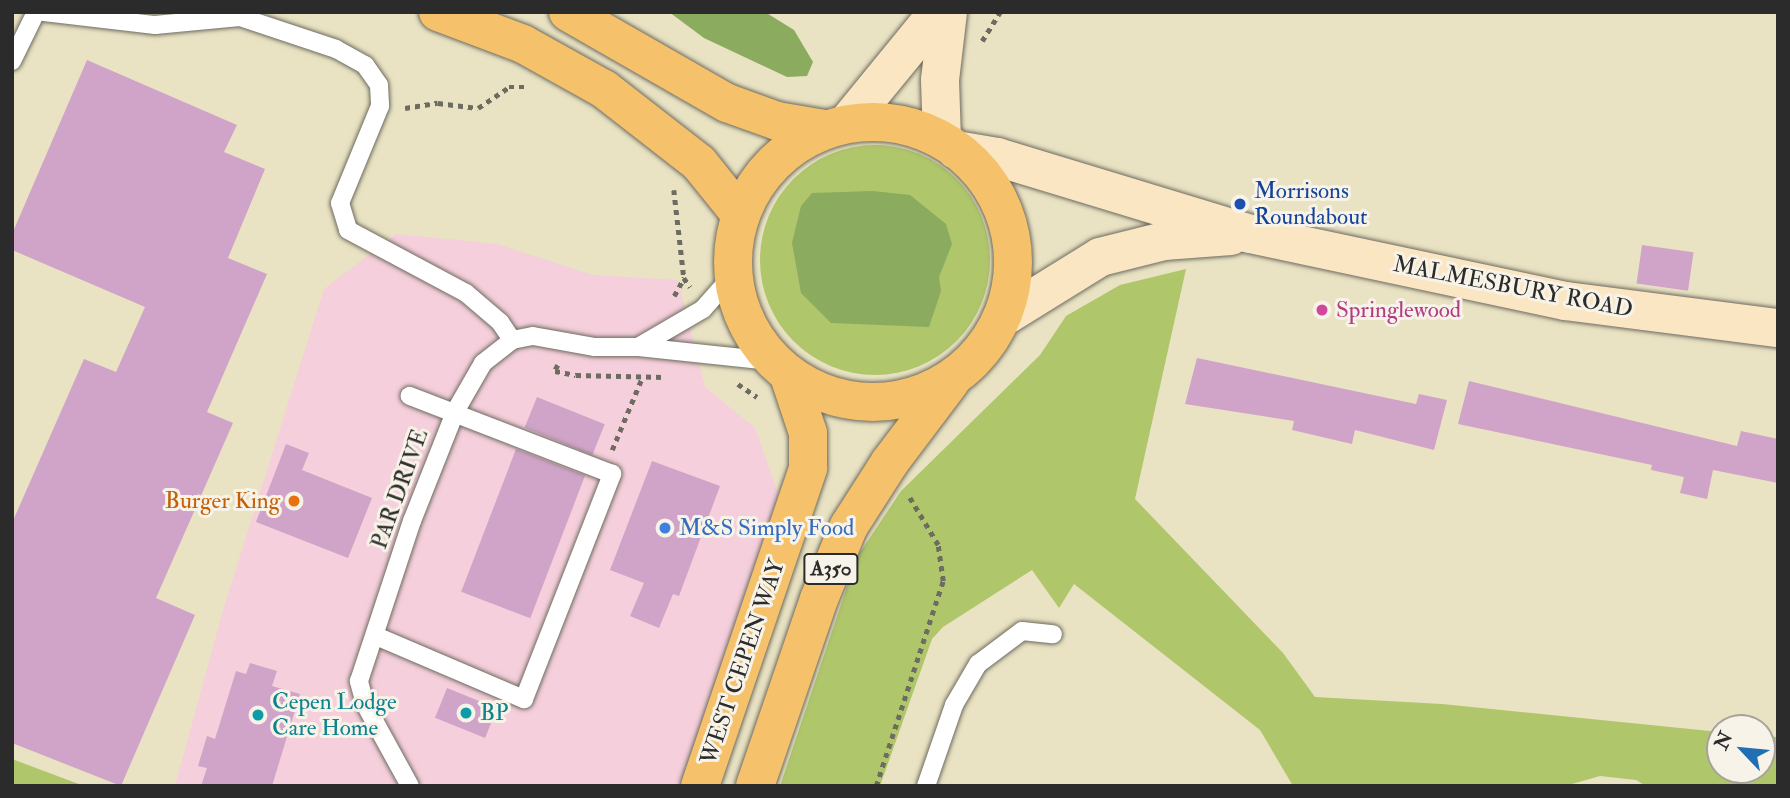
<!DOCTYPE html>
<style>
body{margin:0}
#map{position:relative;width:1790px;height:798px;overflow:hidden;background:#e9e3c3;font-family:"IM FELL Double Pica",serif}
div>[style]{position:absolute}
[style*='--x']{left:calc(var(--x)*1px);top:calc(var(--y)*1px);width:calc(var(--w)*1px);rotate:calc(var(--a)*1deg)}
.built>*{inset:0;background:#f5cfdb}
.green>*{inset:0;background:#afc66b}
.round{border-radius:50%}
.forest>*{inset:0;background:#8bab5f}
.building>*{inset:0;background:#d0a4c8;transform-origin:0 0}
.path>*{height:4.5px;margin-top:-2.25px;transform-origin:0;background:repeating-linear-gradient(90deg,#6e6b60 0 5px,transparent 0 10px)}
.roads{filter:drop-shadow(0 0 2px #6e6b60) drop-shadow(0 0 2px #6e6b60)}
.lane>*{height:18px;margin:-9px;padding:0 9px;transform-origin:9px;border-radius:9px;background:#fff}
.secondary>*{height:38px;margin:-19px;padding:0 19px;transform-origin:19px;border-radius:19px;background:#fbe6c4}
.highway>*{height:38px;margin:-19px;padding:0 19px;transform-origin:19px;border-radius:19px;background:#f6c16b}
.highway>.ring{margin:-19px;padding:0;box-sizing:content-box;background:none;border:38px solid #f6c16b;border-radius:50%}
.dots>*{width:19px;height:19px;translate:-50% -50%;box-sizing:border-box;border:4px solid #f7f3e8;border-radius:50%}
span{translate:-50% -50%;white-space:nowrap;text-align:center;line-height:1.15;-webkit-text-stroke:6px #f7f3e8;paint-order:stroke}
.shield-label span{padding:2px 5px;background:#f7f3e8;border:2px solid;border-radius:5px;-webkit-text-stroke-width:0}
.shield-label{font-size:21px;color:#2b2b2b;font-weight:700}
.transit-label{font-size:23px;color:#164399}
.left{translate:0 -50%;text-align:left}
.street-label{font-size:23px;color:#2b2b2b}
.hotel-label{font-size:23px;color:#b23c85}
.food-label{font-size:23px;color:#c56008}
.right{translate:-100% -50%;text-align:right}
.shop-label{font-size:23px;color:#366cbe}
.culture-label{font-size:23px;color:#0d838f}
.frame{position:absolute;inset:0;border:14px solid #2b2b2b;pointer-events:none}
.north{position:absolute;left:1706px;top:714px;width:70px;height:70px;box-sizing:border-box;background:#f7f3e8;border:2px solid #a5a39c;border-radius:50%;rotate:296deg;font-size:19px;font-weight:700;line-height:28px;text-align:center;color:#2b2b2b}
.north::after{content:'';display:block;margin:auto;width:24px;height:32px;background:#1f6fb2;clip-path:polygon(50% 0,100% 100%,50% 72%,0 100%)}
</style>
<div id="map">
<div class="built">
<i style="clip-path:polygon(396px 234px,497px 244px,593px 275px,678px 280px,705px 387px,755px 428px,785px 513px,684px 786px,175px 786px,223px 610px,324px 289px)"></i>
</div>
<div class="green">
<i class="round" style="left:760px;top:145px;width:230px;height:230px"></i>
<i style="clip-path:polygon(1186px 269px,1135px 499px,1283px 653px,1315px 697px,1442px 704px,1720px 732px,1720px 770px,1762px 770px,1762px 736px,1778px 737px,1778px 786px,1646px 786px,1636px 780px,1600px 776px,1565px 786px,1293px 786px,1260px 730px,1074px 584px,1059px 608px,1032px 570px,943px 627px,932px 639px,880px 786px,780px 786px,857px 557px,901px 491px,1040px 355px,1066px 316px,1120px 285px)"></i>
<i style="clip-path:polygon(12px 759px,84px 786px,12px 786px)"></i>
</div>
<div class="forest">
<i style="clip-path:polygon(669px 12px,765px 12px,794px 30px,813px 62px,807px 76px,787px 77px,704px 38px)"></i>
<i style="clip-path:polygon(873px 191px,910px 195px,946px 224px,952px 244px,939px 277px,941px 291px,929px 327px,831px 323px,801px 293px,792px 243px,801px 206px,812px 193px)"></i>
</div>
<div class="building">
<i style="clip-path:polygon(87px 60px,237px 125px,224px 152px,265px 169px,228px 258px,267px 274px,207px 412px,233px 423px,156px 598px,195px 615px,121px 786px,12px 743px,12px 523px,84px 359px,116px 372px,145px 307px,12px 250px,12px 234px)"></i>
<i style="left:1642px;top:245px;width:52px;height:39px;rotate:8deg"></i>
<i style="clip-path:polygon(1197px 358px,1416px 404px,1419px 394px,1447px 400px,1434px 450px,1355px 430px,1352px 444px,1292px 430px,1294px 421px,1185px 404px)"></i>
<i style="clip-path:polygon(1469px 381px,1737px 446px,1741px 431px,1778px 439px,1778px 483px,1713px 470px,1707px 499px,1680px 493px,1684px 477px,1651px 470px,1652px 465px,1458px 424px)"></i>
<i style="left:537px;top:397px;width:73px;height:33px;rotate:22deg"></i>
<i style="clip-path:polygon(286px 444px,309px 453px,302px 470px,372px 498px,348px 558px,256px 522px)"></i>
<i style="left:516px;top:449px;width:74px;height:153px;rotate:21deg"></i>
<i style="clip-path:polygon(652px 461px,720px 486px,679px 596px,673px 594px,659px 628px,630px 616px,644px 583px,610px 570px)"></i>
<i style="clip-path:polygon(250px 663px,277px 671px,272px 686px,300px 694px,272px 786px,201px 786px,207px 768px,198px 766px,207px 736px,215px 739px,236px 671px,246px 674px)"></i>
<i style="left:447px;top:688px;width:54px;height:32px;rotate:22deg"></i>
</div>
<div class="path">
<i style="--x:982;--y:41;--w:34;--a:-58"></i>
<i style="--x:405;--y:108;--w:33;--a:-9"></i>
<i style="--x:438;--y:103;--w:40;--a:7.1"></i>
<i style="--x:478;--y:108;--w:37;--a:-34"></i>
<i style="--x:509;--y:87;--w:15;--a:0"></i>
<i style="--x:674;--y:190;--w:89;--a:83.5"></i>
<i style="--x:684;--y:278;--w:11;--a:56"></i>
<i style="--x:674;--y:296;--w:21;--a:-61"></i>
<i style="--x:558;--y:365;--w:7;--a:117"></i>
<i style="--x:555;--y:371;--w:21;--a:11"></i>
<i style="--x:576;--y:375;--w:89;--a:1.3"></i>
<i style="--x:738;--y:384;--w:23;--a:34"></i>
<i style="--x:612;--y:450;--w:78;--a:-67.4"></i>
<i style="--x:876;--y:786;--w:216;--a:-71.9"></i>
<i style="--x:943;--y:581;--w:36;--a:-98"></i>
<i style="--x:938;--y:545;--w:58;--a:-121"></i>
</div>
<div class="roads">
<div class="lane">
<i style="--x:44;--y:12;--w:112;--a:6.7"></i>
<i style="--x:155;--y:25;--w:85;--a:-5.4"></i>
<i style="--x:240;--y:17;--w:101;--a:18.4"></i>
<i style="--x:336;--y:49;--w:33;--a:29"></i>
<i style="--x:365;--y:65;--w:24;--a:55"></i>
<i style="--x:379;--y:85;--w:21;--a:87"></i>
<i style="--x:380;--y:106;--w:105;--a:112.4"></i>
<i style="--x:340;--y:203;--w:28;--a:73"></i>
<i style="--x:348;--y:230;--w:134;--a:28.1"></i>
<i style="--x:466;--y:293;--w:45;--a:40.5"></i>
<i style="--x:500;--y:322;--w:22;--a:56"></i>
<i style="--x:12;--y:61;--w:55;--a:-63.9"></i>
<i style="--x:638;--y:347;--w:75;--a:-30.3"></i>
<i style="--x:703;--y:309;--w:47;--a:-48.5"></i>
<i style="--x:376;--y:636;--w:161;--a:23.1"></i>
<i style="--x:524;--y:699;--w:242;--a:-68.6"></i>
<i style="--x:612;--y:474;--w:217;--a:-158.9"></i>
<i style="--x:410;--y:786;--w:94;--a:-118.8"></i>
<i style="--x:365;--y:704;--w:24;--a:-105"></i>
<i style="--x:359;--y:681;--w:169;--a:-71.7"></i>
<i style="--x:412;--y:521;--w:119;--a:-68.4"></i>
<i style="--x:456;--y:410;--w:54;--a:-60.1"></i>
<i style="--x:483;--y:363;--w:37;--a:-38"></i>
<i style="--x:512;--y:340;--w:21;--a:-11"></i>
<i style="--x:533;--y:336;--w:63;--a:10.1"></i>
<i style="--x:595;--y:347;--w:43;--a:0"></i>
<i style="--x:638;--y:347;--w:134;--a:6"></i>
<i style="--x:926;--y:786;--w:86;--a:-70.9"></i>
<i style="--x:954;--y:705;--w:48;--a:-59.7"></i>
<i style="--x:978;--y:664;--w:55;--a:-36.9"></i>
<i style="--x:1022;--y:631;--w:31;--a:6"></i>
</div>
<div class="secondary">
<i style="--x:848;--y:122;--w:142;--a:-50.7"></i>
<i style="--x:942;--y:140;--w:60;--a:-91.9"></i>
<i style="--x:940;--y:80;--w:68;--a:-83.3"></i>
<i style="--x:956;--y:150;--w:42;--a:9.7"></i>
<i style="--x:997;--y:157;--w:264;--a:16.9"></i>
<i style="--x:1250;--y:234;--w:323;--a:12"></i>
<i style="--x:1566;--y:301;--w:214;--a:7.3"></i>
<i style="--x:1005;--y:316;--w:112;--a:-31.8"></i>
<i style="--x:1100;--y:257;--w:66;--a:-14"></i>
<i style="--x:1164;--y:241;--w:67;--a:-4.3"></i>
</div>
<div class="highway">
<i style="--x:438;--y:12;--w:91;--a:20.6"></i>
<i style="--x:523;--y:44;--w:93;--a:29.1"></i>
<i style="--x:604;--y:89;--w:120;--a:37.9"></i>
<i style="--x:699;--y:163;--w:65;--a:51.2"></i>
<i style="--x:568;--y:12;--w:183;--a:29.8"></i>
<i style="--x:727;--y:103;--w:53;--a:19.8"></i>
<i style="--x:777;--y:121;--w:48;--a:9.7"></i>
<i class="ring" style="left:733px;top:122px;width:242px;height:242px"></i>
<i style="--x:700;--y:786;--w:336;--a:-71.2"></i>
<i style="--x:808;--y:468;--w:35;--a:-90"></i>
<i style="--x:808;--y:433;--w:60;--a:-108.4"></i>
<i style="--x:755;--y:786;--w:198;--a:-71.1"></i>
<i style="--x:819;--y:599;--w:79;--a:-67.7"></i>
<i style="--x:849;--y:526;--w:76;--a:-57.4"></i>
<i style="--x:890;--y:462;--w:101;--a:-53"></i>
</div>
</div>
<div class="dots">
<i style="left:1240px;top:204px;background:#1a4fb4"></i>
<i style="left:1322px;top:310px;background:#d1479c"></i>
<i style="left:294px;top:501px;background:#e8710a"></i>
<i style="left:665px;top:528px;background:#3f7fe0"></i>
<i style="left:466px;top:713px;background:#0f9aa8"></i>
<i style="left:258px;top:715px;background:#0f9aa8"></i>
</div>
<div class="shield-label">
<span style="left:831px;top:569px">A350</span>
</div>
<div class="transit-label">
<span class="left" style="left:1254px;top:204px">Morrisons<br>Roundabout</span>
</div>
<div class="street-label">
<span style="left:1513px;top:287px;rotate:11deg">MALMESBURY ROAD</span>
<span style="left:400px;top:489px;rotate:-70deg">PAR DRIVE</span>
<span style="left:743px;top:662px;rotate:-71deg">WEST CEPEN WAY</span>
</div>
<div class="hotel-label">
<span class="left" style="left:1336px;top:310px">Springlewood</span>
</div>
<div class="food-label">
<span class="right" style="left:280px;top:501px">Burger King</span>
</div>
<div class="shop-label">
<span class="left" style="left:679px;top:528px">M&amp;S Simply Food</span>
</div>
<div class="culture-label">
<span class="left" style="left:272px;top:715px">Cepen Lodge<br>Care Home</span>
<span class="left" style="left:480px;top:713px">BP</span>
</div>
<div class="frame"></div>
<div class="north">N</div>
</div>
